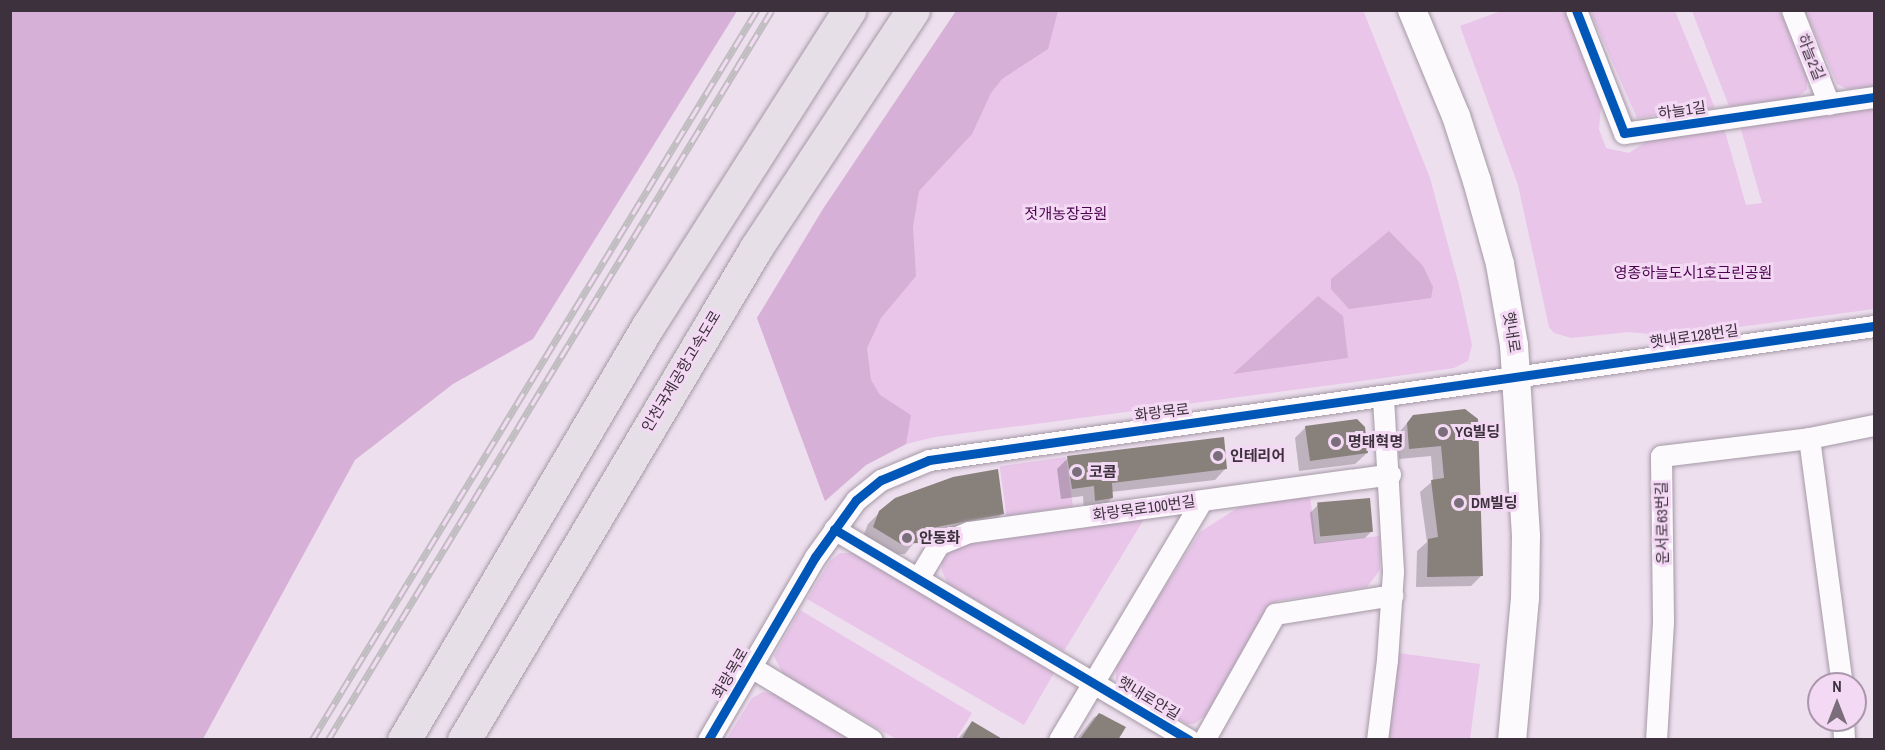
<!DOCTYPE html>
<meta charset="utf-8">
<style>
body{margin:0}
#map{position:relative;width:1885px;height:750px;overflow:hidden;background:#eedfef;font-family:"Archivo Narrow","Noto Sans KR",sans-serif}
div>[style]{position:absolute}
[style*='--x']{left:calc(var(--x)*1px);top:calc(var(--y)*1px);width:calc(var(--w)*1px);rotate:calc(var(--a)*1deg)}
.green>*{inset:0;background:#e8c5e9;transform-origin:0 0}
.forest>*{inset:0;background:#d6b0d7}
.shadow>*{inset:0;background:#0003}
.building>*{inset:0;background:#88807a;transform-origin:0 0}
.roads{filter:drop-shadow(0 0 2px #a499a5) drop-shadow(0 0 2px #a499a5)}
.street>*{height:21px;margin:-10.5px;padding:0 10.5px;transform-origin:10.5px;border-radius:10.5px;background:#fcfafd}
.secondary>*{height:28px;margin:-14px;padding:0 14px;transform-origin:14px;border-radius:14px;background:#fcfafd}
.highway>*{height:33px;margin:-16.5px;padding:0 16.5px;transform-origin:16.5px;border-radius:16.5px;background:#e7dfe7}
.rail>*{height:7px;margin-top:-3.5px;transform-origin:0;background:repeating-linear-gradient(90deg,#f4d9f5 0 14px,#c0bdc0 0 28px);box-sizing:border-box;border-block:2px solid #c0bdc0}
.cycleway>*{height:9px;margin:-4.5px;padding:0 4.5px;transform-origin:4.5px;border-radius:4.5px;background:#0057b8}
.dots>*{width:16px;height:16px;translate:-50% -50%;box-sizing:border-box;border:3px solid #f4d9f5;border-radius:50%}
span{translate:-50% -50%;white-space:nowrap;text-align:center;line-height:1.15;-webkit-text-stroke:6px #f4d9f5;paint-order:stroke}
.street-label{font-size:15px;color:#3c313c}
.park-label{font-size:15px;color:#4b034f}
.poi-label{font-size:15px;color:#3c313c;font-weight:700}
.left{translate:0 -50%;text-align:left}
.frame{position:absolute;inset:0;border:12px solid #3c313c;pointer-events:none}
.north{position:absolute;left:1807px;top:672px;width:60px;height:60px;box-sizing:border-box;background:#f4d9f5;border:2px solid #aa96ab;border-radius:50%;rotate:0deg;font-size:16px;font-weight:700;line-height:24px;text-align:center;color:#3c313c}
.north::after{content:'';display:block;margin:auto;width:21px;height:27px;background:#7a6e7b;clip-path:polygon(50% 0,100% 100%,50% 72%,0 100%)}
</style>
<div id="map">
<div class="green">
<i style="clip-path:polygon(1363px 10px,1430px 178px,1460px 289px,1472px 345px,1468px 361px,1454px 368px,1362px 381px,935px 437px,906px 444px,866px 465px,825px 501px,757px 318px,823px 209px,956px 11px)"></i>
<i style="clip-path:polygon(1501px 11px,1566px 11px,1601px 105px,1599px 129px,1606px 148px,1629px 153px,1650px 139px,1724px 128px,1746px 205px,1762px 203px,1740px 126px,1874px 106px,1874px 309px,1672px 336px,1629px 332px,1571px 338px,1554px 333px,1549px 327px,1518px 185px,1460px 26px)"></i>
<i style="clip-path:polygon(1590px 11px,1675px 11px,1715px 108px,1637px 118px)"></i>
<i style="clip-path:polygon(1692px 11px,1780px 11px,1807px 76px,1807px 90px,1794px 99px,1729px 106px)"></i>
<i style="clip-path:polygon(1805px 11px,1874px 11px,1874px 87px,1847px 89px,1837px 84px)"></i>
<i style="left:1066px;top:457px;width:50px;height:67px;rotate:82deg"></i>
<i style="clip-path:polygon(1310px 496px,1316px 543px,1380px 536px,1380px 570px,1367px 587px,1278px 601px,1267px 607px,1206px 715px,1194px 724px,1187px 724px,1120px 684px,1116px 679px,1116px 664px,1200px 532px,1239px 507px)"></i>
<i style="clip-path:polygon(1144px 519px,1064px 651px,948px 584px,942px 571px,941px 559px,960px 545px)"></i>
<i style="clip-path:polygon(840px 553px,853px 553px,1054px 673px,1024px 725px,807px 599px,830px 561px)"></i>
<i style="clip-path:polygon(800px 610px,972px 713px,956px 739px,896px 739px,783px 674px,774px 656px)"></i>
<i style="clip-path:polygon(1398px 653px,1480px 664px,1470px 739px,1388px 740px)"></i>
<i style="clip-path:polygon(763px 692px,777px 694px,851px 740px,726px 740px,752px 698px)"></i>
</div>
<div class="forest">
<i style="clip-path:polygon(10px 11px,737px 11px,533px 339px,453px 384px,355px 460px,203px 739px,11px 739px)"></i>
<i style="clip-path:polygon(956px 11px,1058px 11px,1048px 49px,1002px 79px,991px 93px,972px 134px,919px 191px,913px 227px,916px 276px,881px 318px,867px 348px,871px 380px,880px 395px,911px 415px,906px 444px,866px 465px,825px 501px,757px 318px,823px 209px)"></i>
<i style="clip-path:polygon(1389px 231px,1423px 266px,1433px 287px,1431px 298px,1349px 309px,1331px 289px,1331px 279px)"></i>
<i style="clip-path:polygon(1318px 296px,1343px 316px,1348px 358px,1233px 374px)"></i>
</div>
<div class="shadow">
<i style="clip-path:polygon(1465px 411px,1482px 575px,1471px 586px,1416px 587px,1417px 551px,1427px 542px,1420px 492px,1433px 481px,1431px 456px,1399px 459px,1397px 435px,1413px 416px)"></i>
<i style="clip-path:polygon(1306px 427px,1367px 453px,1355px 464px,1299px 471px,1295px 438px)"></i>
<i style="clip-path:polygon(1068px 458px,1226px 468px,1215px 480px,1111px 492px,1112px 498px,1101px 509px,1084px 511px,1083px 496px,1061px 499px,1057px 469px)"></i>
<i style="clip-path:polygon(1318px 505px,1372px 531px,1365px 538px,1314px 544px,1310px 513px)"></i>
<i style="clip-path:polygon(880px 512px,1002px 514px,991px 525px,916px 540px,905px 554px,889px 555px,862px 539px,868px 524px)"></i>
<i style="clip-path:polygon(1102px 714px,1124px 727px,1117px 740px,1076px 740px,1094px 717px)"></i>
<i style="clip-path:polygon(972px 722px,1001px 740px,957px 740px)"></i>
</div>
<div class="building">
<i style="clip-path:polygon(1465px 409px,1478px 419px,1483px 576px,1427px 577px,1428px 539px,1438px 537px,1431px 480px,1444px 478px,1441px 446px,1409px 449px,1407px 423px,1413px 415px)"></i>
<i style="clip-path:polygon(1357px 419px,1365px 427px,1368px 453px,1310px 461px,1305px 426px)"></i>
<i style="clip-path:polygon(1224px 437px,1227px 469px,1112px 483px,1113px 498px,1095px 501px,1094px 486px,1072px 489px,1067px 456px)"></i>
<i style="clip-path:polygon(998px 469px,1004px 514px,916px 531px,918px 543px,901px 544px,873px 527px,879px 511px,895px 498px,953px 477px)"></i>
<i style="left:1370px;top:498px;width:34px;height:53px;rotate:85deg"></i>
<i style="clip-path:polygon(1099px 713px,1126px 727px,1118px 740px,1079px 740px)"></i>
<i style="clip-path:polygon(972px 721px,1004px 740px,961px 740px)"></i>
</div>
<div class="roads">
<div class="street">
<i style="--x:1576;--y:10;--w:132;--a:68.7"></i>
<i style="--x:1624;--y:133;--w:253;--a:-8.2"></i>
<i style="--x:1792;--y:10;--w:101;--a:68.5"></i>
<i style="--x:1809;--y:438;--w:248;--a:82.4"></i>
<i style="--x:834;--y:529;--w:413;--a:30.7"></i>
<i style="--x:919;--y:577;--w:39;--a:-59"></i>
<i style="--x:939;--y:544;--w:32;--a:-22"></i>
<i style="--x:969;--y:532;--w:425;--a:-7.8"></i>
<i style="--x:751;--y:667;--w:141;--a:31.1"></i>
<i style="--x:1843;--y:720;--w:20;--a:87"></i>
<i style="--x:708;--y:740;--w:212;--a:-59.7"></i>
<i style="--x:815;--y:557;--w:70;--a:-54.3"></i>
<i style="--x:856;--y:500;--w:32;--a:-39"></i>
<i style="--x:881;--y:480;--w:52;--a:-22.6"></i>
<i style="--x:929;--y:460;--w:954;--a:-8.07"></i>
<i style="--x:1059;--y:740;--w:279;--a:-59.2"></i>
<i style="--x:1204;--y:740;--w:145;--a:-60.6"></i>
<i style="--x:1275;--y:614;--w:119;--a:-9.2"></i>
<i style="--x:1377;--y:740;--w:81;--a:-82.9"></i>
<i style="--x:1387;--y:660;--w:89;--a:-86.1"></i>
<i style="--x:1393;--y:571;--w:174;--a:-93.3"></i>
<i style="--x:1656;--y:740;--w:119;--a:-86.6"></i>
<i style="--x:1663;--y:621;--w:165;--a:-90.7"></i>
<i style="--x:1661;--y:456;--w:149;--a:-6.9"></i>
<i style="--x:1809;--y:438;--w:66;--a:-11.3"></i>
</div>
<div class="secondary">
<i style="--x:1412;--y:10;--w:115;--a:67.5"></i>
<i style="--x:1456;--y:116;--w:68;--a:72.1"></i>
<i style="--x:1477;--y:181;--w:86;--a:74.5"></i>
<i style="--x:1500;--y:264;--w:82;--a:80.2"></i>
<i style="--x:1514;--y:345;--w:191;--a:86.4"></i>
<i style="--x:1526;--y:536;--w:62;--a:90.9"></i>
<i style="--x:1525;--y:598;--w:143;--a:95.2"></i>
</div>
<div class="highway">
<i style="--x:404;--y:740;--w:481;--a:-59.5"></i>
<i style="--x:648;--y:326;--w:375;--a:-57.5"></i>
<i style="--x:464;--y:740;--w:572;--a:-59.31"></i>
<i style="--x:756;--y:248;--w:285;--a:-56.6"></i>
</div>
</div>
<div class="rail">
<i style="--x:312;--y:740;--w:855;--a:-58.63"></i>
<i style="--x:328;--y:740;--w:854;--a:-58.69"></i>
</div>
<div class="cycleway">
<i style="--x:1576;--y:10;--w:132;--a:68.7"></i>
<i style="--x:1624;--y:133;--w:253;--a:-8.2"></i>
<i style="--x:834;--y:529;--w:413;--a:30.7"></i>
<i style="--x:708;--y:740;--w:212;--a:-59.7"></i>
<i style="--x:815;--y:557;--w:70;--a:-54.3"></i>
<i style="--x:856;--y:500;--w:32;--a:-39"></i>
<i style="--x:881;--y:480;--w:52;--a:-22.6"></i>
<i style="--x:929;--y:460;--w:954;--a:-8.07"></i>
</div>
<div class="dots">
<i style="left:1443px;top:432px;background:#7a6e7b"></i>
<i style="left:1336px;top:442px;background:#7a6e7b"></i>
<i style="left:1218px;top:456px;background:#7a6e7b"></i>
<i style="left:1077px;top:472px;background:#7a6e7b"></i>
<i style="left:1459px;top:503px;background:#7a6e7b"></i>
<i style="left:907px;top:538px;background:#7a6e7b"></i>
</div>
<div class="street-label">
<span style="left:1811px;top:57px;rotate:68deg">하늘2길</span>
<span style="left:1682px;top:110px;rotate:-8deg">하늘1길</span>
<span style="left:1512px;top:332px;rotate:81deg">햇내로</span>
<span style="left:1694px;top:336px;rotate:-8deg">햇내로128번길</span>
<span style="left:681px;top:371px;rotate:-59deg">인천국제공항고속도로</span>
<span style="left:1162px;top:412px;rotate:-7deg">화랑목로</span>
<span style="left:1144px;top:508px;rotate:-8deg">화랑목로100번길</span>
<span style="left:1662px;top:523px;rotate:-91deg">운서로63번길</span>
<span style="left:730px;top:673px;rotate:-60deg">화랑목로</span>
<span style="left:1149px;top:698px;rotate:31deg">햇내로안길</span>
</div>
<div class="park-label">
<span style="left:1066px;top:214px">젓개농장공원</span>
<span style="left:1693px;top:273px">영종하늘도시1호근린공원</span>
</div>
<div class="poi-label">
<span class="left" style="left:1455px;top:432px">YG빌딩</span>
<span class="left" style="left:1348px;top:442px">명태혁명</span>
<span class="left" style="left:1230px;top:456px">인테리어</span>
<span class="left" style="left:1089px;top:472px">코콤</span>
<span class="left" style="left:1471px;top:503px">DM빌딩</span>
<span class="left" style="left:919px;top:538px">안동화</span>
</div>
<div class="frame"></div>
<div class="north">N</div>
</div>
